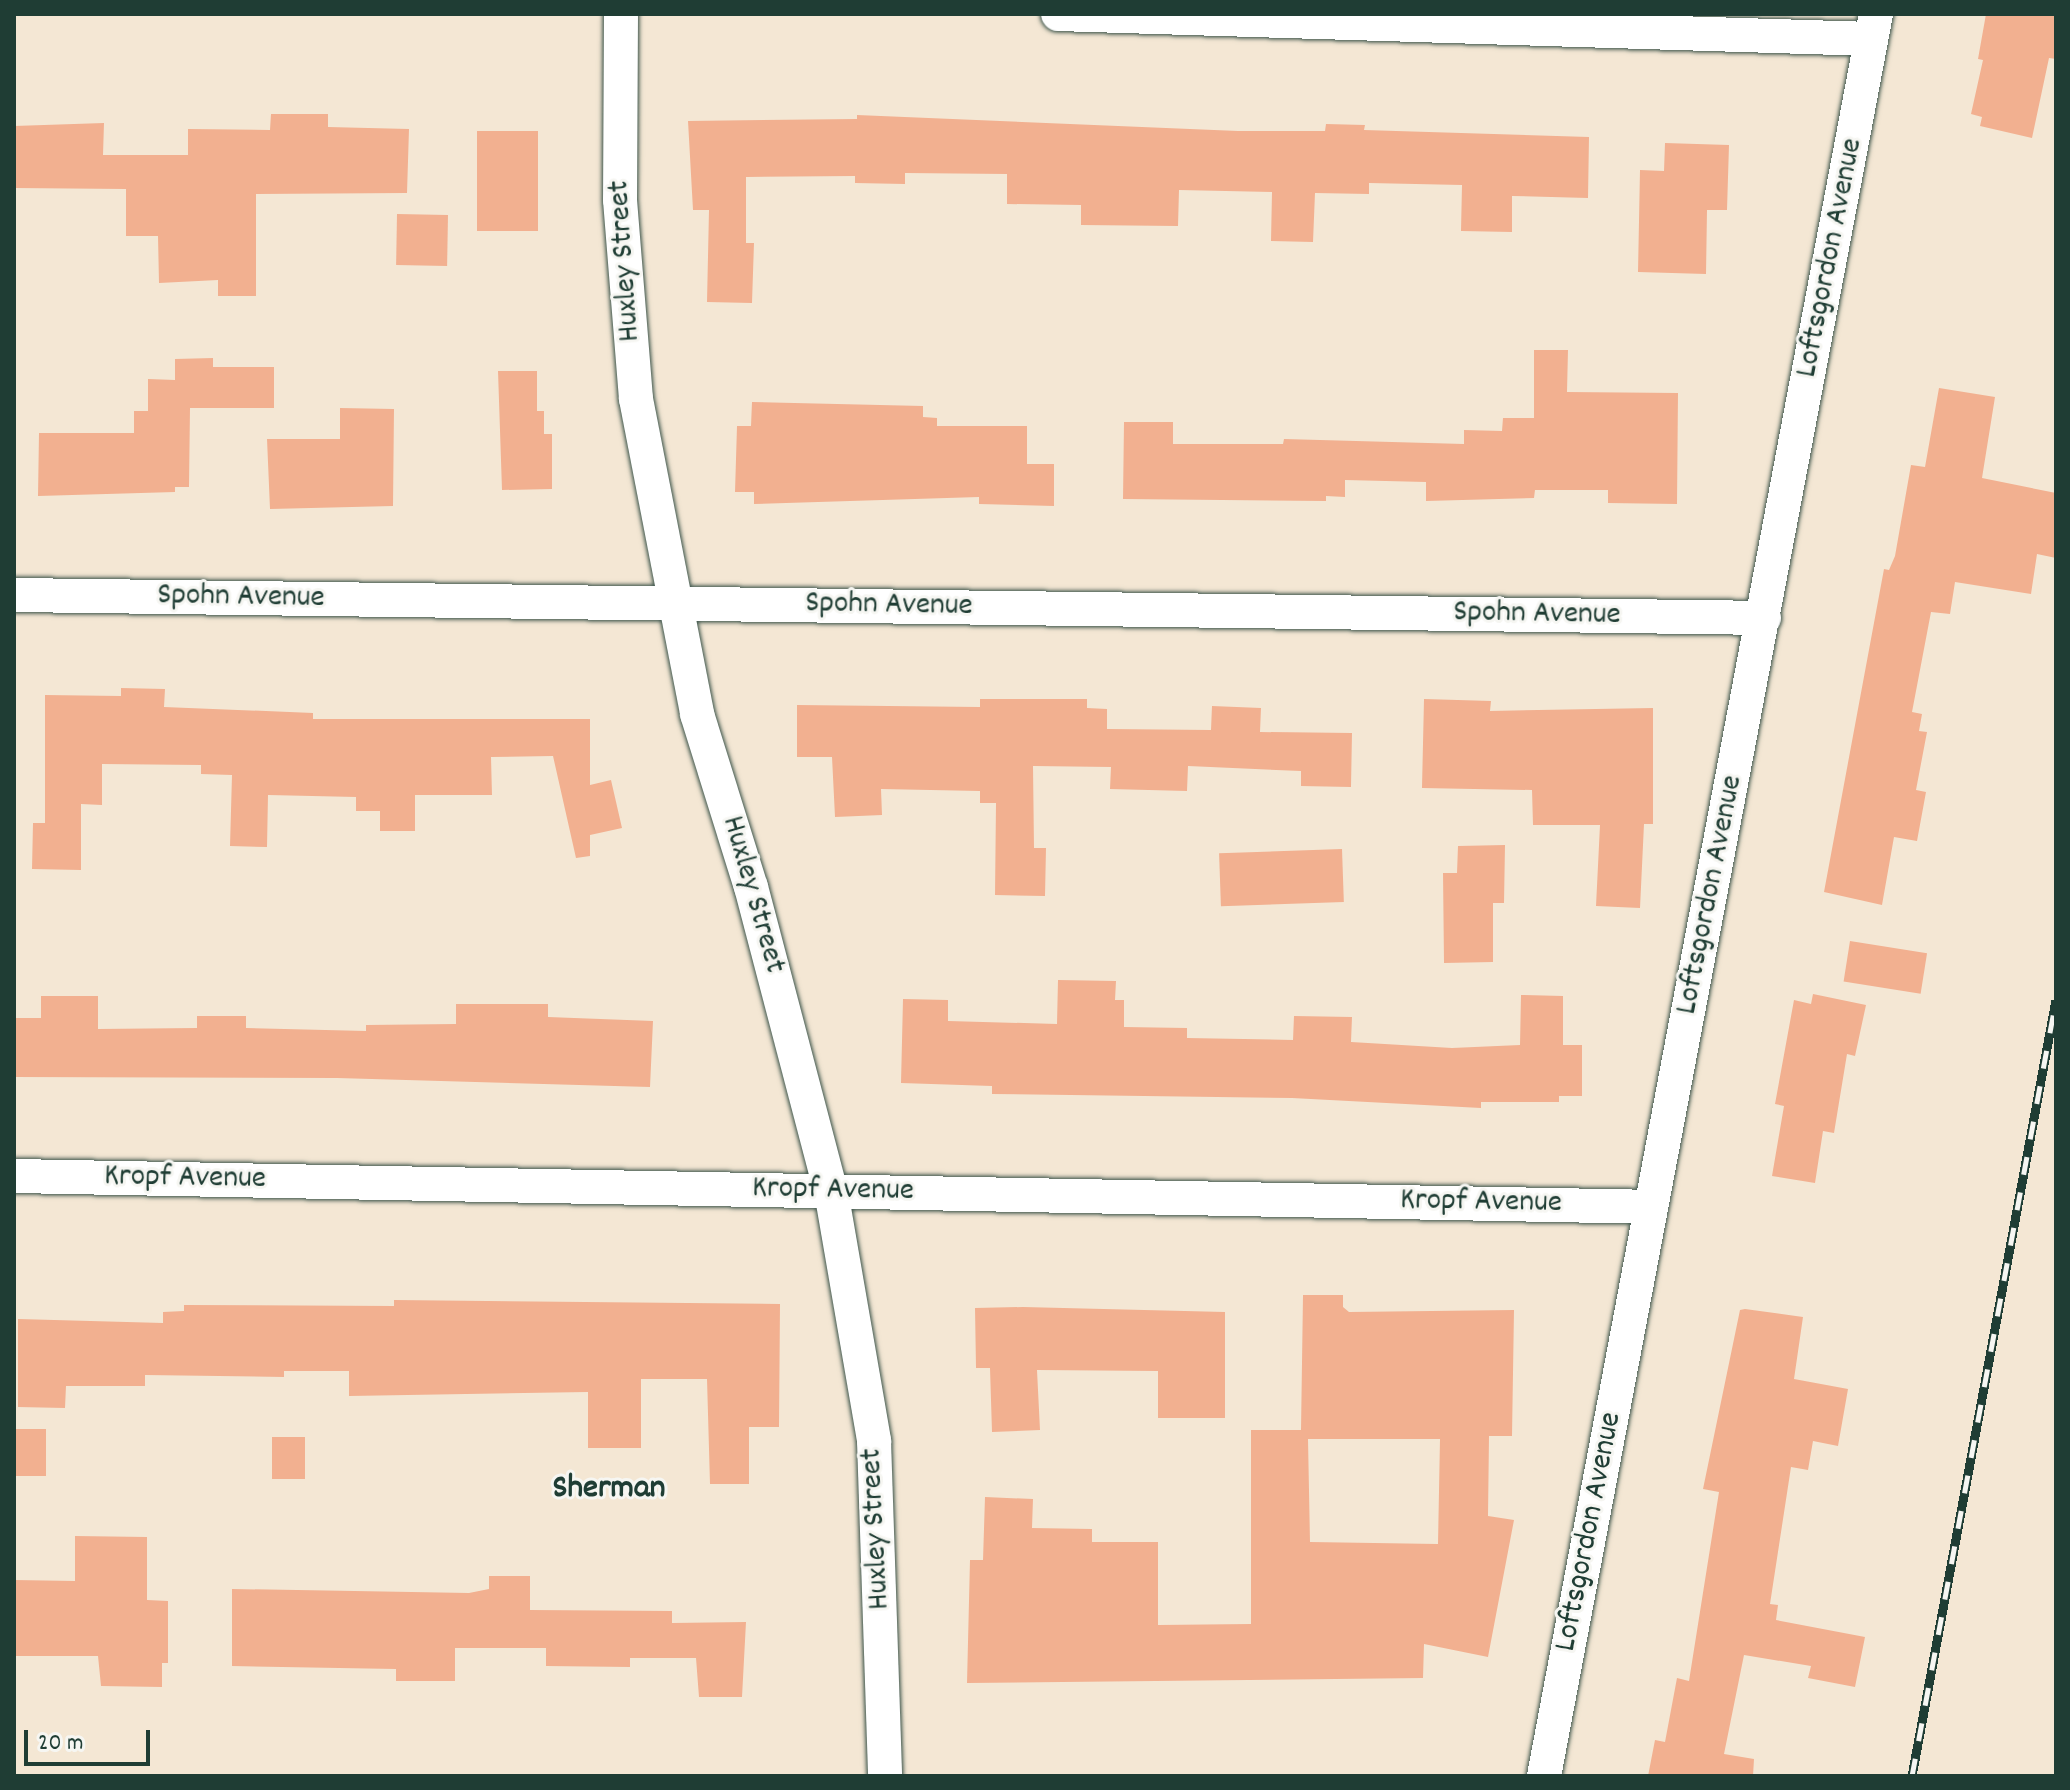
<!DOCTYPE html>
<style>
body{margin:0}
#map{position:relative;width:2070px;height:1790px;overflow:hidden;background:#f4e7d4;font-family:Dekko,sans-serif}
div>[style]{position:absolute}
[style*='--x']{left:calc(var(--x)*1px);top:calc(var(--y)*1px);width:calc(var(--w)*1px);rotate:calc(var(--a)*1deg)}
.building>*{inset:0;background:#f2b090;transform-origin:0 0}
.roads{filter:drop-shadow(0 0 2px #3f564c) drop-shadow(0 0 2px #3f564c)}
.street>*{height:34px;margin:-17px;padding:0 17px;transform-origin:17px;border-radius:17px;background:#fff}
.rail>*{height:9px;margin-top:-4.5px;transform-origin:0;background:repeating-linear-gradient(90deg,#f6f6f2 0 18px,#1f3d34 0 36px);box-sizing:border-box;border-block:2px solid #1f3d34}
span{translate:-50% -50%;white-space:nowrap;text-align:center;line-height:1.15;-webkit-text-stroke:6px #f6f6f2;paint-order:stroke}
.street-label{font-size:32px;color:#1f3d34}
.neighbourhood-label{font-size:34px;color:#1f3d34;font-weight:700}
.frame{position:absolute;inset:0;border:16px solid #1f3d34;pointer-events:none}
.scale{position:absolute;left:24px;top:1730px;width:126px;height:36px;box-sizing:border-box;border:4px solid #1f3d34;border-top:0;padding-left:10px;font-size:24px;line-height:28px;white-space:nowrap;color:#1f3d34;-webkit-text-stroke:6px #f6f6f2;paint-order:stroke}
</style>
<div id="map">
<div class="building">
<i style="clip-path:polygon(1986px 14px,2056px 14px,2056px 59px,2049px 58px,2032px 138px,1980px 126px,1982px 117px,1971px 114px,1983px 60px,1978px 59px)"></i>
<i style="clip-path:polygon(271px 114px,328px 114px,328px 127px,409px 129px,407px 193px,256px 194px,256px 296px,218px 296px,218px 280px,159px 283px,158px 236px,126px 236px,126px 189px,14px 188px,14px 126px,104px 123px,103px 155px,188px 155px,188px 129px,270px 130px)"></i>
<i style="clip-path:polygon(857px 115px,1238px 131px,1325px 131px,1326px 124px,1365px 125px,1364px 130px,1589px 137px,1588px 198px,1512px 196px,1512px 232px,1461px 231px,1462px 185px,1369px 183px,1369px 194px,1315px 193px,1313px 242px,1271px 241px,1272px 192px,1179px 190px,1178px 226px,1081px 225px,1081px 205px,1007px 204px,1007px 174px,905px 173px,905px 184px,855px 183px,855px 176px,746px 177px,746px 243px,754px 243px,752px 303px,707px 302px,709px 210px,693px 210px,688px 121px,857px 119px)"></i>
<i style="left:477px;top:131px;width:61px;height:100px"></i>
<i style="clip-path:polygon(1665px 143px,1729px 145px,1727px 210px,1707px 210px,1706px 274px,1638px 272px,1640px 170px,1664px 171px)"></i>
<i style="left:397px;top:214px;width:51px;height:51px;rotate:1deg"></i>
<i style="clip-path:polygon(1534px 350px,1568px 350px,1567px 392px,1678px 393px,1677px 504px,1608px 503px,1608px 490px,1535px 490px,1534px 498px,1426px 501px,1426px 482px,1345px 480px,1345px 497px,1326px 496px,1326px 501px,1123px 499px,1124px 422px,1173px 422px,1173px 444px,1283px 444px,1284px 439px,1464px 444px,1464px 430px,1502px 431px,1503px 418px,1534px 418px)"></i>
<i style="clip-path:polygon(213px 358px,213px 367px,274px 367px,274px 408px,190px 408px,189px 487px,175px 487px,175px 492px,38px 496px,39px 433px,134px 433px,134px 411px,148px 411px,148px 379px,175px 380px,175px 359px)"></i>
<i style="clip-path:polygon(498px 371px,537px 371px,537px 411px,544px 411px,544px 434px,552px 434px,552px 489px,502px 490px)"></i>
<i style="clip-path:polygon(1939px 388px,1995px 397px,1982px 478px,2056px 493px,2056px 558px,2037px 554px,2031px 594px,1955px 582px,1950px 614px,1931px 612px,1912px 712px,1922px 714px,1919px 731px,1927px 732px,1916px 790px,1926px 792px,1917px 841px,1894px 837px,1882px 905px,1824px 892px,1884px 569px,1889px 570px,1895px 556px,1911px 465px,1925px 467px)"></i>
<i style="clip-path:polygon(752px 402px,923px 406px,923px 417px,937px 418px,937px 426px,1027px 426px,1027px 464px,1054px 464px,1054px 506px,979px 504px,979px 497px,754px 504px,754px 492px,735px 492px,737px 426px,751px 426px)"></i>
<i style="clip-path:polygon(340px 408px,394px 409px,393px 506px,270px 509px,267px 439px,340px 439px)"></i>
<i style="clip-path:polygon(121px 688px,165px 689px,164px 707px,313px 713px,313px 719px,590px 719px,590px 785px,611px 780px,622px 828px,590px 835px,590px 856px,576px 858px,553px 756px,491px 757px,492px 795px,415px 795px,415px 831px,380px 831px,380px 811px,356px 811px,356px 797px,268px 795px,267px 847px,230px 846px,232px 775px,201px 774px,201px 765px,102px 764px,102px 805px,81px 804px,81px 870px,32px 869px,33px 823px,45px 823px,45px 695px,121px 696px)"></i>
<i style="clip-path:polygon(980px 699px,1087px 699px,1087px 708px,1107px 709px,1107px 729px,1211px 730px,1212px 706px,1261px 708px,1260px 732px,1352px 733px,1351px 787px,1301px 786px,1301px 771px,1188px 766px,1187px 791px,1110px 789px,1111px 767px,1033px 766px,1034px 848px,1046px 848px,1045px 896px,995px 895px,996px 803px,980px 803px,980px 791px,881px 789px,882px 815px,835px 817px,832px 757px,797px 757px,797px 705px,980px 707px)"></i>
<i style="clip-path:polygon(1424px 699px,1491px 701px,1490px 711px,1653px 708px,1653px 824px,1644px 824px,1640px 908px,1596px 906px,1600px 825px,1533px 825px,1532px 790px,1422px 788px)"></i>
<i style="clip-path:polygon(1505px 845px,1504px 903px,1493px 903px,1493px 962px,1444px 963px,1443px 873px,1457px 873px,1458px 846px)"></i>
<i style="left:1342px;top:849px;width:53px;height:123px;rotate:88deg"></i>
<i style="left:1850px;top:941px;width:78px;height:41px;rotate:9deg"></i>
<i style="clip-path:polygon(1058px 980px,1116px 981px,1115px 1000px,1124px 1000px,1124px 1027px,1187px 1028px,1187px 1038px,1293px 1040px,1294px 1016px,1352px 1017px,1351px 1042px,1452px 1048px,1520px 1045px,1521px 995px,1563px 996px,1563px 1045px,1582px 1045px,1582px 1096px,1559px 1096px,1559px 1102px,1481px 1102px,1481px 1108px,1292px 1098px,992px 1094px,992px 1086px,901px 1083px,903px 999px,948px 1000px,948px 1021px,1057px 1024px)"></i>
<i style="clip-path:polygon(1813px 994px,1866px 1005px,1855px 1056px,1847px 1054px,1834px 1133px,1823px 1131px,1815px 1183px,1772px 1176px,1784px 1106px,1775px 1104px,1794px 1000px,1811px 1004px)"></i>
<i style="clip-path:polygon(41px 996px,98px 996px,98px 1029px,197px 1028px,197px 1016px,246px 1016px,246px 1028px,366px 1031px,366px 1025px,456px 1024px,456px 1004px,548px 1004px,548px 1017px,653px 1021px,650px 1087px,337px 1078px,14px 1077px,14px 1018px,41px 1018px)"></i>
<i style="clip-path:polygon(evenodd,1303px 1295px,1343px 1295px,1343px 1307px,1349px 1312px,1514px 1310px,1512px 1436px,1489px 1436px,1488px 1516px,1514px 1520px,1488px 1657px,1424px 1644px,1423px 1678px,967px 1683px,970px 1560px,983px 1560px,985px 1497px,1033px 1499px,1032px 1528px,1092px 1529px,1092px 1542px,1158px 1542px,1158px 1625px,1251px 1624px,1251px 1430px,1301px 1430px,1303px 1295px,1308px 1439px,1440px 1439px,1438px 1544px,1310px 1542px,1308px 1439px)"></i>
<i style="clip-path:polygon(394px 1300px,780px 1304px,779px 1427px,749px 1427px,749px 1484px,710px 1484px,707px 1379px,641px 1379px,641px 1448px,588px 1448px,588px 1392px,349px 1396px,349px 1371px,284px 1371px,284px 1377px,145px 1375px,145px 1386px,66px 1386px,65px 1408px,18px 1407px,18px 1319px,163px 1323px,163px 1312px,184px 1311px,184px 1305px,394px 1306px)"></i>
<i style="clip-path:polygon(1023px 1307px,1225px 1312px,1225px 1418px,1158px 1418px,1158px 1371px,1037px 1370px,1040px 1430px,992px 1432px,990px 1368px,976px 1368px,975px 1308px)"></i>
<i style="clip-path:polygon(1745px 1309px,1803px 1317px,1794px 1379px,1848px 1389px,1838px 1446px,1813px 1441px,1808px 1470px,1791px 1467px,1770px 1604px,1778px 1605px,1776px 1620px,1865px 1637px,1855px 1687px,1808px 1678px,1811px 1666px,1744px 1655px,1724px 1754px,1754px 1759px,1753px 1776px,1648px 1776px,1655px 1740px,1665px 1742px,1677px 1678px,1689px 1681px,1719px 1492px,1703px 1489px,1740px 1310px)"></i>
<i style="left:14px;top:1429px;width:32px;height:47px"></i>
<i style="left:272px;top:1437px;width:33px;height:42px"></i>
<i style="clip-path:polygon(75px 1536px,147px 1537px,147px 1600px,168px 1601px,168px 1663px,162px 1663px,162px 1687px,101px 1686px,98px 1656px,14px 1656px,14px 1580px,75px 1581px)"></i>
<i style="clip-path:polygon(489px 1576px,530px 1576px,530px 1610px,672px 1611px,672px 1623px,746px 1622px,742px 1697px,699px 1697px,696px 1658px,630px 1658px,630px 1667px,546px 1666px,546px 1648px,455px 1648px,455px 1681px,396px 1681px,396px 1669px,232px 1666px,232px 1589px,469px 1593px,489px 1589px)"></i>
</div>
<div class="roads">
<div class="street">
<i style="--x:621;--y:14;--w:186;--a:90.3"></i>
<i style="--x:620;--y:200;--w:200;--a:85.4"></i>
<i style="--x:636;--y:399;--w:321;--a:79"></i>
<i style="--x:697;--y:714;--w:181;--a:72.7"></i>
<i style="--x:751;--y:887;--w:314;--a:75.3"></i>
<i style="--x:831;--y:1191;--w:254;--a:80.2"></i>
<i style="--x:874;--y:1441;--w:335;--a:88.1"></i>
<i style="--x:1058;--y:14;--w:813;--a:1.76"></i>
<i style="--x:14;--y:595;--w:1750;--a:0.75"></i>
<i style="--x:14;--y:1176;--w:1637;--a:1.08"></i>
<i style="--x:1544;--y:1776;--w:1793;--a:-79.33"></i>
</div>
</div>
<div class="rail">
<i style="--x:1912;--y:1776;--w:789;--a:-79.49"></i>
</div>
<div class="street-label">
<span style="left:1831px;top:258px;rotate:-79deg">Loftsgordon Avenue</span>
<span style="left:626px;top:261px;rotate:-94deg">Huxley Street</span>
<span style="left:241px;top:598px;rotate:1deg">Spohn Avenue</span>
<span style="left:889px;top:606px;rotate:1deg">Spohn Avenue</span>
<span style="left:1537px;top:615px;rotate:1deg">Spohn Avenue</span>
<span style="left:752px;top:895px;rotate:74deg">Huxley Street</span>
<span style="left:1711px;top:895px;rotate:-79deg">Loftsgordon Avenue</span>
<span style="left:185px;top:1179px;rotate:1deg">Kropf Avenue</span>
<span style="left:833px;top:1191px;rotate:1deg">Kropf Avenue</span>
<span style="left:1481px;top:1203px;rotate:1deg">Kropf Avenue</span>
<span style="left:877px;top:1529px;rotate:-93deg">Huxley Street</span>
<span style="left:1590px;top:1532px;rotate:-79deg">Loftsgordon Avenue</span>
</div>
<div class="neighbourhood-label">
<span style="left:609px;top:1490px">Sherman</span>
</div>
<div class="frame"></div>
<div class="scale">20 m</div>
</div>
